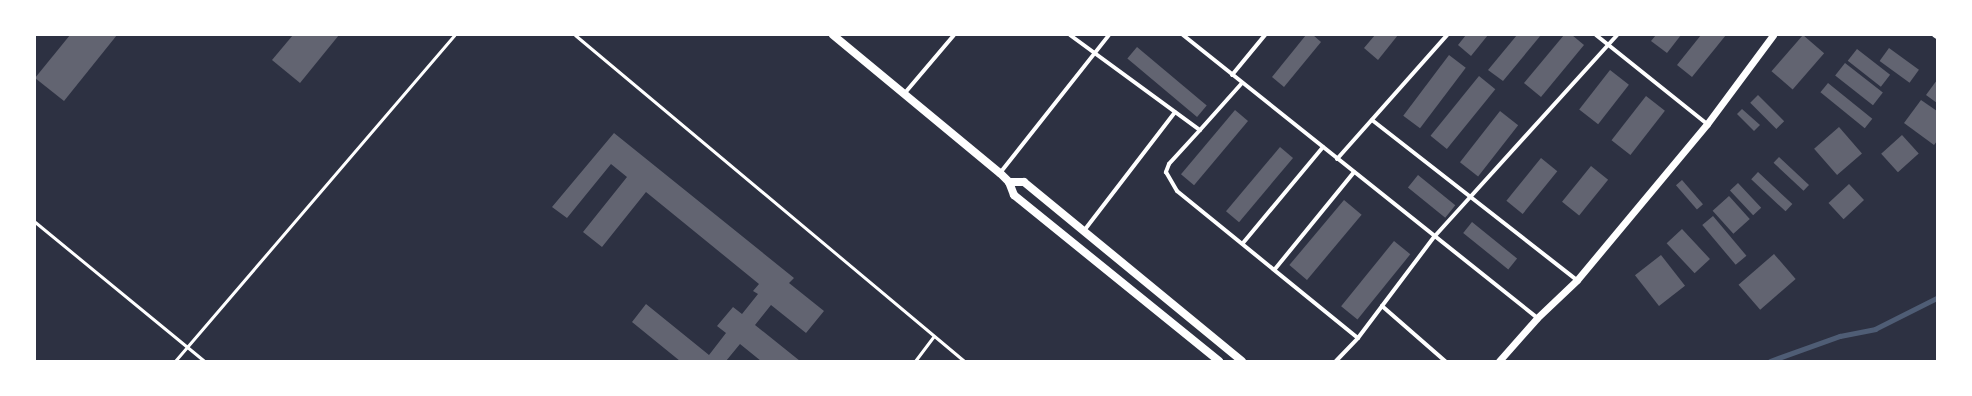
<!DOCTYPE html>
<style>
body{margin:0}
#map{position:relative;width:1972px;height:396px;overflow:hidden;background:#2d3142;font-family:"Space Grotesk",sans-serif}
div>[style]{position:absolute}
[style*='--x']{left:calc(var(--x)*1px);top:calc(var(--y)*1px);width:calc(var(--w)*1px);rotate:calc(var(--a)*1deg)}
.stream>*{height:4.5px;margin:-2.25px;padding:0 2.25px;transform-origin:2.25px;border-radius:2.25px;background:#4f5d75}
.building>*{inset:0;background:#626471;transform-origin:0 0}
.service>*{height:3px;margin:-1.5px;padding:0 1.5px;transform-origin:1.5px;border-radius:1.5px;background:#fff}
.minor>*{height:4px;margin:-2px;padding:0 2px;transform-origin:2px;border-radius:2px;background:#fff}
.tertiary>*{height:7px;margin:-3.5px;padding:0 3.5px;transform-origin:3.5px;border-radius:3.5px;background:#fff}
.secondary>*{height:8px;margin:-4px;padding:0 4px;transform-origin:4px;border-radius:4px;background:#fff}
span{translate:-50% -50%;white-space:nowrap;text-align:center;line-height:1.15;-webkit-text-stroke:3.5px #fff;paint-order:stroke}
.frame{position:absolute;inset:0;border:36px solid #fff;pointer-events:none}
</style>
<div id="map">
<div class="stream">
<i style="--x:1770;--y:361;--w:74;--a:-19.7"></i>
<i style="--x:1840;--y:336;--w:36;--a:-11"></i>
<i style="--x:1875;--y:329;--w:69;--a:-26.6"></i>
</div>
<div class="building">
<i style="clip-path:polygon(70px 35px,117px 35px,64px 101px,35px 78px)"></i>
<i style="clip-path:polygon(293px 35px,339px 35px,300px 83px,272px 60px)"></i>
<i style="clip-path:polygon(1306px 35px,1313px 35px,1321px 42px,1284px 87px,1272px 77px)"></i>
<i style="clip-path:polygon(1375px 35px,1398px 35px,1378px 60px,1364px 48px)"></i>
<i style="clip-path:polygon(1466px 35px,1488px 35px,1471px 56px,1458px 45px)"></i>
<i style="clip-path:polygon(1517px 35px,1541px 35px,1503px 81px,1488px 70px)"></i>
<i style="clip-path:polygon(1564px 35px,1572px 35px,1584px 45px,1541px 97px,1524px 83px)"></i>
<i style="clip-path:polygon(1656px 35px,1681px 35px,1667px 53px,1651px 41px)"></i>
<i style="clip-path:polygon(1701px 35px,1726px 35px,1692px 77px,1677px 65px)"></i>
<i style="left:1803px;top:35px;width:28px;height:48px;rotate:41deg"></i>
<i style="left:1137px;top:47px;width:91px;height:15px;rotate:40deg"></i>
<i style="left:1889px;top:48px;width:37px;height:16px;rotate:36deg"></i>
<i style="left:1857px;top:49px;width:42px;height:15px;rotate:38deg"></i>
<i style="left:1449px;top:55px;width:21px;height:76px;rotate:37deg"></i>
<i style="left:1845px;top:63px;width:48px;height:16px;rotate:38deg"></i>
<i style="left:1610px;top:70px;width:24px;height:50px;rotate:38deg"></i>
<i style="left:1479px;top:76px;width:21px;height:77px;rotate:39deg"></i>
<i style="clip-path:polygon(1937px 80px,1937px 103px,1926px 95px)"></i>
<i style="left:1828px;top:83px;width:57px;height:12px;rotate:39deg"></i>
<i style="left:1758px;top:95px;width:37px;height:11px;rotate:45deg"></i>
<i style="left:1646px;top:96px;width:24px;height:56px;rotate:38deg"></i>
<i style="clip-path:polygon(1921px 100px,1937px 111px,1937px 141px,1934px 145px,1904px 123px)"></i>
<i style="clip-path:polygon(1742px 109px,1760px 125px,1754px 131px,1737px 114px)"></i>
<i style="left:1235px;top:110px;width:17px;height:84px;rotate:40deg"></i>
<i style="left:1500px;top:111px;width:23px;height:65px;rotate:38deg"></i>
<i style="left:1839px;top:127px;width:35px;height:33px;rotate:49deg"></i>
<i style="clip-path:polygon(614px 133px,794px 278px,789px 283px,824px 311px,806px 333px,771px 305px,755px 325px,800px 361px,761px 361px,740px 344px,726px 361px,680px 361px,632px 322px,646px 304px,709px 355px,726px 333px,717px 326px,733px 307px,742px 314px,758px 294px,753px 291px,759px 284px,646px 192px,602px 247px,583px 232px,627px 177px,611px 164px,567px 218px,552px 207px)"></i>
<i style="left:1902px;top:135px;width:25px;height:28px;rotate:48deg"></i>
<i style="left:1280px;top:147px;width:17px;height:84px;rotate:40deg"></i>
<i style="left:1779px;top:157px;width:41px;height:8px;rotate:43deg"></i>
<i style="left:1541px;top:158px;width:21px;height:55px;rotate:39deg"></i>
<i style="left:1591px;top:166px;width:22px;height:46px;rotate:39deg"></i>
<i style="left:1758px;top:172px;width:47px;height:10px;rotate:43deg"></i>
<i style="left:1418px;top:175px;width:48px;height:16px;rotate:39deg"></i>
<i style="left:1682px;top:180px;width:32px;height:8px;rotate:49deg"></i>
<i style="left:1738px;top:183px;width:34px;height:11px;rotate:47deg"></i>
<i style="left:1849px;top:184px;width:22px;height:28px;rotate:47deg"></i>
<i style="left:1729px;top:196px;width:31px;height:22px;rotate:48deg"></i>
<i style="left:1344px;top:200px;width:23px;height:85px;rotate:40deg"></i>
<i style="left:1713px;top:216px;width:52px;height:14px;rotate:50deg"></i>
<i style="left:1472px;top:222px;width:58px;height:14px;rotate:39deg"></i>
<i style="left:1682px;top:229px;width:41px;height:21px;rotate:47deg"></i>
<i style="left:1394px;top:241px;width:21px;height:84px;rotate:39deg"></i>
<i style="left:1774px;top:254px;width:33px;height:47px;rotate:49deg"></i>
<i style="left:1661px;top:255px;width:39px;height:33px;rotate:52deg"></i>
</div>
<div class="service">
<i style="--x:575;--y:35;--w:508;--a:39.96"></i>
<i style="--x:35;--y:222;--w:219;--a:39.4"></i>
<i style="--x:175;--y:361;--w:429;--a:-49.4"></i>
<i style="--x:915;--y:361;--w:31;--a:-53"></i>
</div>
<div class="minor">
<i style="--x:1070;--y:35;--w:161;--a:36.2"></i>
<i style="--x:1200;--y:130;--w:46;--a:132.4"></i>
<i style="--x:1169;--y:164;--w:9;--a:111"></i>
<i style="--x:1166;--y:172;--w:22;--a:60"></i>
<i style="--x:1177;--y:191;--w:233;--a:39.1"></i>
<i style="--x:1183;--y:35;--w:453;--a:38.6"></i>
<i style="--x:1596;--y:35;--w:142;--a:38.7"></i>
<i style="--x:1934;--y:35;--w:4;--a:34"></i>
<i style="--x:1232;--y:75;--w:52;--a:-50.5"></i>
<i style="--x:904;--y:94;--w:77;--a:-49.7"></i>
<i style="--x:1372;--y:120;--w:260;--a:38"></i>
<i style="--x:1200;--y:130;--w:63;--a:-48.2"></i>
<i style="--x:1337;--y:159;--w:166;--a:-48.4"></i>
<i style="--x:1000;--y:173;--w:176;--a:-51.7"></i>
<i style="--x:1083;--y:232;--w:151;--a:-52.5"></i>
<i style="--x:1243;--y:243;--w:125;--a:-50.2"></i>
<i style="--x:1275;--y:269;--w:125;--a:-50.8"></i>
<i style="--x:1382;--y:306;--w:86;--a:-53"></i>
<i style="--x:1434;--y:237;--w:273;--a:-47.8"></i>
<i style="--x:1336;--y:361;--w:32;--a:-46"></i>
<i style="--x:1358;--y:338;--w:40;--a:-53"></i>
<i style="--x:1382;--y:306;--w:84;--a:41.1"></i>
</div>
<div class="tertiary">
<i style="--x:1499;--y:361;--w:57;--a:-48.5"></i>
<i style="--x:1537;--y:318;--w:55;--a:-43.5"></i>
<i style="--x:1577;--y:280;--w:203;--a:-50.2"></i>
<i style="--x:1707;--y:124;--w:111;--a:-53.4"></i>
</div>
<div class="secondary">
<i style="--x:833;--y:35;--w:217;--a:39.6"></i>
<i style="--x:1000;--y:173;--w:13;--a:45"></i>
<i style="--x:1009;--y:182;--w:14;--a:69"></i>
<i style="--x:1014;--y:195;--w:264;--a:39"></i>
<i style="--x:1009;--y:182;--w:15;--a:0"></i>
<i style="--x:1024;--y:182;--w:282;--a:39.4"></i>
</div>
<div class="frame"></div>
</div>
